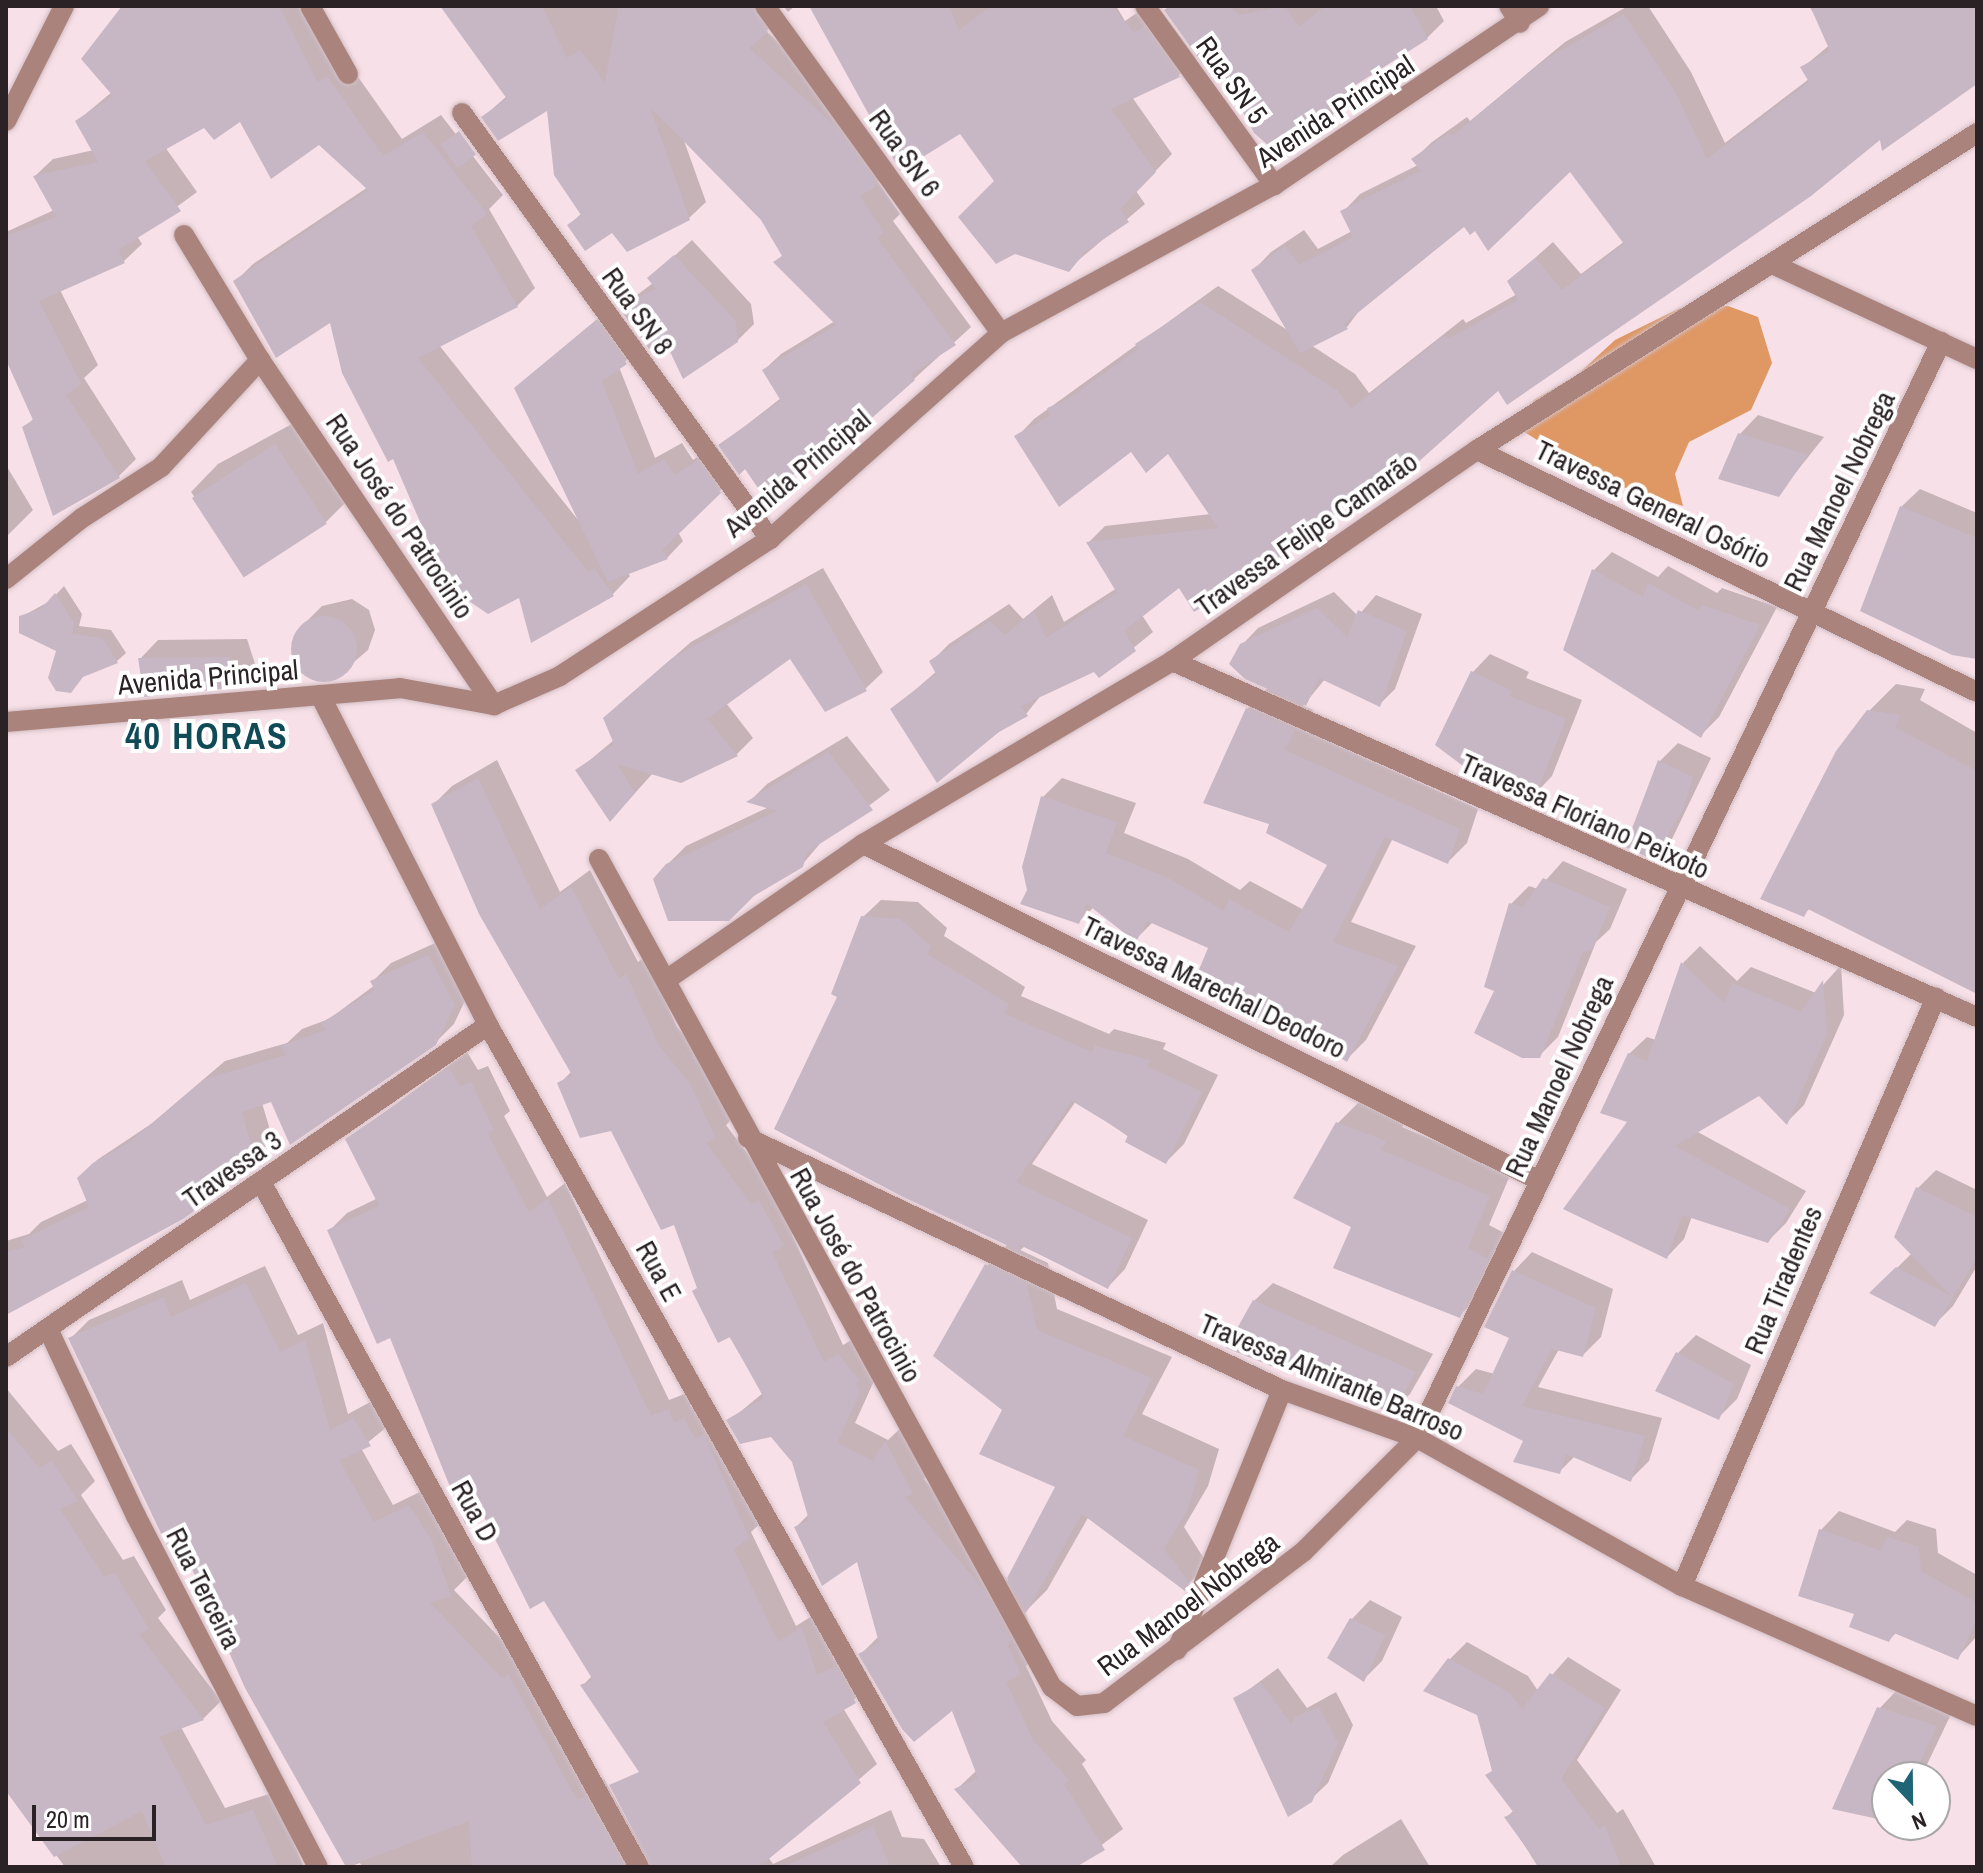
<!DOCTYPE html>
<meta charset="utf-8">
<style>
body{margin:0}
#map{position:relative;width:1983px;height:1873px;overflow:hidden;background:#f7e0e7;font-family:"Archivo Narrow",sans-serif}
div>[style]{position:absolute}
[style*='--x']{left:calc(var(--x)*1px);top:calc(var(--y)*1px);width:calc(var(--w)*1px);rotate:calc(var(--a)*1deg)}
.forest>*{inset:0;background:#df9763}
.shadow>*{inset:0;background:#0003}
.building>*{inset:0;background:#c7b7c5;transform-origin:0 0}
.round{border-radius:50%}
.roads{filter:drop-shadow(0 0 2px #d2bec4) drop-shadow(0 0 2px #d2bec4)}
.minor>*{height:20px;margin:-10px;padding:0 10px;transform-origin:10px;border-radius:10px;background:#aa837d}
span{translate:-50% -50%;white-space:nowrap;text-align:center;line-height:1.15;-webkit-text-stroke:8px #fff;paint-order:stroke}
.street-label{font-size:28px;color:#2b2225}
.district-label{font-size:36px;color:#114a57;font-weight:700;letter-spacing:2px}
.frame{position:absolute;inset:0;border:8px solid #2b2225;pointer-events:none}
.north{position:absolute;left:1871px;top:1761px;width:80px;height:80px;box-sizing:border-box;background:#fff;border:2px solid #aaa7a8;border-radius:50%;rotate:158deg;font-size:22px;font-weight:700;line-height:32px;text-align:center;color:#2b2225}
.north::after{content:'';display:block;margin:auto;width:28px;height:36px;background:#1f6575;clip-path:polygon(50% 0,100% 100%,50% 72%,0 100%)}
.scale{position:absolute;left:32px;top:1805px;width:124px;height:36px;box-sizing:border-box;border:4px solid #2b2225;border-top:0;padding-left:10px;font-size:24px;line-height:28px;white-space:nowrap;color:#2b2225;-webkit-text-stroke:6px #fff;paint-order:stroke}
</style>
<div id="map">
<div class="forest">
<i style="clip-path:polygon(1728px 306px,1758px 317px,1772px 363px,1751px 410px,1689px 442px,1675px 474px,1683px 506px,1601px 480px,1518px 428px,1534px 400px,1577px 375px,1615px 340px,1680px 308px)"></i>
</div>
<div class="shadow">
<i style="clip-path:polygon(125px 6px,297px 6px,346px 60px,402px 139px,441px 115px,503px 195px,489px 209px,535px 288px,517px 306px,439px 345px,578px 520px,517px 388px,614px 305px,643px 345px,619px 367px,655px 458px,682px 443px,693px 460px,715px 444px,736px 475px,678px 532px,683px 541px,667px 558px,628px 573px,630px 576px,613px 594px,532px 640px,521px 595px,332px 320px,235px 282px,253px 264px,368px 187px,319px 142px,241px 119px,204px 125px,165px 147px,197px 192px,137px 236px,142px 244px,124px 261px,60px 290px,98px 365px,84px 378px,136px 459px,118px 477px,25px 428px,34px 418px,6px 356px,6px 232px,54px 210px,35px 176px,53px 159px,94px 150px,77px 121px,112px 92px)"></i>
<i style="clip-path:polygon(443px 6px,778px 6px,783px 14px,766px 31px,854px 112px,894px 167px,878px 182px,900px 214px,893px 221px,971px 327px,914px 379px,813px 453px,745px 466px,721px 445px,781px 398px,764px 370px,781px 354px,835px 321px,776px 262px,783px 255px,762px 219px,683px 138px,706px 202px,688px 219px,613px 230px,569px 225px,582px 213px,548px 108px,483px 117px,507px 96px)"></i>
<i style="clip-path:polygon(783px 6px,795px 6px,788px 12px)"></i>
<i style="clip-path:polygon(811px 6px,1116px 6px,1125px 21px,1144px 8px,1152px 18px,1161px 11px,1196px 58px,1179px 75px,1132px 97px,1172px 154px,1136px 191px,1145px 204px,1068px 269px,961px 131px)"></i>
<i style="clip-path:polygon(1171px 6px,1436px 6px,1444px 21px,1427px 38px,1361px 79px,1336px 103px,1339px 108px,1323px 125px,1216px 58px)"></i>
<i style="clip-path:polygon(evenodd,1628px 6px,1648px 6px,1691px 72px,1725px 143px,1809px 79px,1802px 68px,1832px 43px,1809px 6px,1977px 6px,1977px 82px,1881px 137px,1498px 388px,1355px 494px,1288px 550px,1179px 586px,1142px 615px,1153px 632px,1099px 676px,1094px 669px,1042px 694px,1026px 714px,893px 709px,937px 671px,931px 662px,949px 644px,1009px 604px,1023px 619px,1052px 595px,1064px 622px,1117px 588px,1088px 543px,1105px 526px,1211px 514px,1168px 451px,1017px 437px,1034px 419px,1218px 286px,1289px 331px,1254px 270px,1271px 252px,1304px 230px,1318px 249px,1352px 231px,1343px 212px,1360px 194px,1418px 165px,1414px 159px,1432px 142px,1467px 117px,1470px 121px,1565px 42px,1628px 6px,1570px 169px,1625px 241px,1581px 274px,1553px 242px,1509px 281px,1517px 294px,1466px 323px,1463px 319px,1369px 393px,1355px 374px,1311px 345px,1347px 327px,1362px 307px,1464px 224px,1476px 228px,1570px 169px)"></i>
<i style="clip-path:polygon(692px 240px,751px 304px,754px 324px,737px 341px,665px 336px,621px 307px,653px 283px,650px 278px)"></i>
<i style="clip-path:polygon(1758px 415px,1824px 437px,1778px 495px,1740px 434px)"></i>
<i style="clip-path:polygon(303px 418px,353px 495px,325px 523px,248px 573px,191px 492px,218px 464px)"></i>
<i style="clip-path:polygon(6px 465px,33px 510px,6px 537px)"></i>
<i style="clip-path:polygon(1920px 489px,1977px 513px,1977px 657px,1901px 507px)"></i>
<i style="clip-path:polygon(1612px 552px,1658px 577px,1668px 566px,1717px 593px,1722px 588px,1777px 607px,1719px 717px,1701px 735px,1565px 649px,1594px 570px)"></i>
<i style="clip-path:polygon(823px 568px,883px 672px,865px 689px,791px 657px,726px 703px,753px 738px,736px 755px,653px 773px,627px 802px,578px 770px,614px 740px,623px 701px,691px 642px)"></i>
<i style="clip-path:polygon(64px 586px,82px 614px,79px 626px,111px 630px,126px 653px,117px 661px,85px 674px,21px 617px,50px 601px)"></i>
<i style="clip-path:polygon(1334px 592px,1358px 616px,1376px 595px,1422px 614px,1395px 689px,1379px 705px,1325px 679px,1303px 706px,1313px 710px,1303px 730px,1478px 809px,1467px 843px,1448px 862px,1393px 838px,1351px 922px,1416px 946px,1366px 1040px,1346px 1060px,1299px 1030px,1295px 1035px,1211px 947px,1153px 922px,1136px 939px,1094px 907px,1078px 922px,1029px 890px,1043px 797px,1062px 778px,1136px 803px,1124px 833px,1188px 859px,1240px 890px,1250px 881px,1304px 910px,1330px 865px,1272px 823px,1247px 709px,1269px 687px,1241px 646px,1258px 628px)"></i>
<i style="clip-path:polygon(352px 599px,369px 610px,375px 630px,368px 650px,334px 679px,318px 680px,301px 671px,293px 659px,293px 643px,303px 625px,322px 606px)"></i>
<i style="clip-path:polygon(247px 639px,256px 667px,238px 685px,140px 659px,158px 640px)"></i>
<i style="clip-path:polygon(1490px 654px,1529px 672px,1526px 678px,1582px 700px,1552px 776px,1534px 795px,1472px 673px)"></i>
<i style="clip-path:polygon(1896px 684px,1925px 689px,1920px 700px,1977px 733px,1977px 989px,1810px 908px,1804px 915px,1869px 711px)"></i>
<i style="clip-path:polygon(847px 736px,890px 790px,823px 840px,801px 866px,667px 865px,686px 846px,769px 807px,750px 801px,767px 784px)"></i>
<i style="clip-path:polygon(1678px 743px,1711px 758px,1672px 839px,1654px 858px,1660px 761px)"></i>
<i style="clip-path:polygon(497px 760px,560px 892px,590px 870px,638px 962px,645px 957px,677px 1027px,707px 1062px,733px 1118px,726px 1125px,801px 1225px,792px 1235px,843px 1345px,858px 1336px,878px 1372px,855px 1423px,888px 1440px,905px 1424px,931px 1473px,924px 1479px,1008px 1581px,1058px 1486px,1004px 1410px,987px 1266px,1008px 1244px,840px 996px,863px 917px,881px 900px,918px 902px,947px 928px,944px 936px,1025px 987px,1021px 996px,1109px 1034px,1114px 1029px,1166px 1043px,1163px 1049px,1218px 1075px,1184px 1144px,1166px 1162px,1076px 1101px,1032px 1164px,1148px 1220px,1125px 1269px,1108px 1287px,1024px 1247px,1020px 1250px,1048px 1263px,1057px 1309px,1172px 1357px,1142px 1414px,1219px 1449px,1208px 1486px,1184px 1527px,1208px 1565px,1184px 1588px,1089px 1516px,1047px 1590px,1025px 1612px,1039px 1653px,1026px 1666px,1052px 1721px,1086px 1760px,1082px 1764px,1123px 1829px,1072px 1867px,1024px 1867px,957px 1789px,976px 1771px,953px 1708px,861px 1654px,879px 1636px,859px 1559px,796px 1527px,809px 1514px,794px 1461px,772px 1435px,729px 1421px,763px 1393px,699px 1286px,675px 1222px,612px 1128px,560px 1083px,572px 1071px,433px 805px,452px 786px)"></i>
<i style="clip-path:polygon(1563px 861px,1627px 889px,1610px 929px,1596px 942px,1558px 1037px,1539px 1056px,1497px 990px,1511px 904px,1529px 886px,1538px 889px)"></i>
<i style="clip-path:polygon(446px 938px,472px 986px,454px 1024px,435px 1043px,262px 1103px,273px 1140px,199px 1206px,6px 1312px,6px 1241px,29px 1234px,41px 1222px,88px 1200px,79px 1178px,97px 1160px,151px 1124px,225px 1061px,287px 1043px,302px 1029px,329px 1019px,375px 985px,373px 981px,391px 963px)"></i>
<i style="clip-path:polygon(1700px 946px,1737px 981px,1751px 967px,1816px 993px,1841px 965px,1844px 1015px,1804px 1105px,1787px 1122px,1760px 1094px,1696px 1131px,1806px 1191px,1786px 1223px,1768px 1241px,1692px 1216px,1684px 1239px,1667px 1257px,1631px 1121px,1629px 1054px,1647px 1037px,1656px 1040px,1683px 963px)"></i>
<i style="clip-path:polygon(467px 1052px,478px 1070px,488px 1066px,510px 1111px,504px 1116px,547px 1197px,565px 1183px,669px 1400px,687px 1393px,691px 1407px,702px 1402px,713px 1423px,722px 1418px,765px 1519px,751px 1532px,796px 1626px,820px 1611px,834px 1659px,853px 1650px,873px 1684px,843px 1708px,877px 1764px,768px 1857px,773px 1864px,891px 1810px,902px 1837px,924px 1839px,941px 1867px,695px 1867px,663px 1780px,583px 1685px,593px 1675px,330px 1230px,347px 1213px,378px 1198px,348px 1139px)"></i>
<i style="clip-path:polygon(1361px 1100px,1407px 1118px,1402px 1127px,1511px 1173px,1489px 1225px,1508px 1235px,1482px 1293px,1460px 1315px,1353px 1226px,1296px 1197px,1338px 1123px)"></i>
<i style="clip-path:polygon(1936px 1170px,1977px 1190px,1977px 1266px,1953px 1306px,1935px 1324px,1873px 1292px,1912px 1253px,1896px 1236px,1918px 1188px)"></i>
<i style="clip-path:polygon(1532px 1252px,1613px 1289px,1601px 1337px,1583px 1355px,1559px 1349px,1538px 1387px,1662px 1418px,1649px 1461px,1630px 1480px,1575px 1456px,1560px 1471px,1458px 1387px,1476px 1369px,1495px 1374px,1512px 1337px,1487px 1326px,1514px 1271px)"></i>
<i style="clip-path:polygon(265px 1266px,298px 1335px,323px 1323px,348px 1414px,372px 1401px,388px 1426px,361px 1448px,393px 1505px,428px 1488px,468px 1576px,454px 1590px,522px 1661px,595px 1783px,604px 1779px,646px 1855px,658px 1867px,362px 1867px,360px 1863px,348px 1867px,247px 1687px,190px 1557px,71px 1338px,89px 1320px,182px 1280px,190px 1300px)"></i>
<i style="clip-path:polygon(1273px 1283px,1433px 1354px,1410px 1394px,1392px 1412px,1254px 1301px)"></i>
<i style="clip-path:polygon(1696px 1335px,1751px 1365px,1737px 1399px,1719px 1417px,1678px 1353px)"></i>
<i style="clip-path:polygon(6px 1388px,58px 1451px,71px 1444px,95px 1481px,81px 1495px,123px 1560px,134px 1556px,166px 1610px,158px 1618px,221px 1701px,203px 1719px,181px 1727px,225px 1808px,272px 1793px,304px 1867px,65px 1867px,6px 1787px)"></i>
<i style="clip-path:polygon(1839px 1511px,1895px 1532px,1907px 1520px,1936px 1529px,1938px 1553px,1977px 1575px,1977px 1636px,1957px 1658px,1897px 1632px,1889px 1640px,1857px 1613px,1800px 1594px,1821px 1530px)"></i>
<i style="clip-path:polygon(1370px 1600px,1402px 1617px,1382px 1661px,1364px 1679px,1330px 1658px,1352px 1619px)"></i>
<i style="clip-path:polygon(1467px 1642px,1528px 1676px,1538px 1691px,1568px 1657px,1621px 1690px,1577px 1760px,1617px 1813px,1623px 1809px,1656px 1867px,1538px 1867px,1507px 1817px,1514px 1810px,1494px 1769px,1478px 1713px,1450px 1659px)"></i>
<i style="clip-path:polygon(1278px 1668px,1307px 1708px,1336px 1692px,1353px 1725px,1328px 1783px,1310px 1800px,1236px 1699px)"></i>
<i style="clip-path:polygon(1897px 1690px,1954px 1708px,1921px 1777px,1887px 1777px,1887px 1819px,1879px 1709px)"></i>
<i style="clip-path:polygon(1401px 1819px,1430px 1867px,1330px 1867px,1343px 1855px)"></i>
</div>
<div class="building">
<i style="clip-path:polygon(122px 6px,279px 6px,318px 83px,327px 76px,383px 156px,423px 132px,487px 214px,471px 226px,518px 307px,418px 358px,588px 572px,594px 568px,614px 596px,531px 643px,519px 598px,488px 614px,448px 587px,393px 459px,388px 462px,342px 373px,330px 323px,276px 358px,233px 281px,368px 190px,319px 145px,271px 179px,240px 122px,214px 140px,204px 128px,145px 161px,181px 211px,118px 250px,125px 263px,39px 301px,81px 384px,66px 395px,120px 478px,53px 516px,22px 427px,33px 420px,6px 360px,6px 236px,56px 217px,33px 176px,98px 162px,75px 121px,113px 96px,81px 59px)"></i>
<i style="clip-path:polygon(440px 6px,542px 6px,567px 58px,580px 50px,605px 83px,619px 6px,752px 6px,768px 32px,749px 48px,837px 128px,878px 185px,860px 196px,884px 232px,877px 238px,956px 345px,911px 374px,915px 380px,840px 446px,817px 461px,813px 456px,766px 500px,745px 469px,739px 475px,718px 445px,781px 401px,762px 370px,836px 325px,773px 262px,782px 256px,761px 220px,650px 107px,690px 220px,627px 252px,612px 233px,585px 251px,567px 225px,581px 215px,554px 175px,547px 111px,498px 141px,481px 117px,507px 99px)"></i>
<i style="clip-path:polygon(809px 6px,948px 6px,959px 30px,992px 6px,1112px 6px,1134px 33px,1144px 26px,1180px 77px,1111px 109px,1156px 172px,1120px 209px,1129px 222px,1086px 251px,1069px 272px,1015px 254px,996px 264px,958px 217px,994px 181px,960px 134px,900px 171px)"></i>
<i style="clip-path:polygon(1170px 6px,1229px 6px,1239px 15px,1285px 6px,1299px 27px,1325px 6px,1410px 6px,1428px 39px,1343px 93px,1347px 99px,1316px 115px,1324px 126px,1279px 155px,1254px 133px,1215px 60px,1204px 66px,1164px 10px)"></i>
<i style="clip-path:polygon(1810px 6px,1977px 6px,1977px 84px,1882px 151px,1880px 140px,1811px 196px,1507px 405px,1498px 391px,1416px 464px,1337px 505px,1341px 510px,1287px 548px,1290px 552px,1274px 564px,1194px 612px,1179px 588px,1124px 631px,1136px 651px,1099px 678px,1094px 672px,1021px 706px,1028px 716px,999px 732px,937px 783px,890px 709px,936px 674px,929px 661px,990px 621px,1005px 635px,1034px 611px,1046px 638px,1117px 593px,1086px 542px,1218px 528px,1168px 454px,1146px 473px,1131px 452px,1059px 507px,1014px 436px,1051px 415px,1047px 408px,1067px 400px,1138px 349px,1135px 344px,1200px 302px,1338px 391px,1351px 409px,1445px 335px,1448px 339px,1518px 300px,1507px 281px,1535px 258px,1562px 290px,1624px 244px,1570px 172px,1488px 251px,1475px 231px,1470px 235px,1464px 227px,1344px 324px,1348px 329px,1300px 353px,1251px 270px,1285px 246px,1299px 265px,1353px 237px,1340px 211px,1421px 171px,1411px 159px,1449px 133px,1452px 136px,1546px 59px,1624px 14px,1674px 90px,1707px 159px,1809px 82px,1800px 67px,1830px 51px)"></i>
<i style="left:459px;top:131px;width:29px;height:23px;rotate:54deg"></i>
<i style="clip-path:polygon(674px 255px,736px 321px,738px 342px,683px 379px,664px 339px,649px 349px,618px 307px,656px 289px,647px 278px)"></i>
<i style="clip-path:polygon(596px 320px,627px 364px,602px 381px,638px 474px,664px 459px,675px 475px,697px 460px,721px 493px,662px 550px,668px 559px,608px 582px,514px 388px)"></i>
<i style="clip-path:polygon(1738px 433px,1808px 455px,1779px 497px,1718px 479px)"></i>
<i style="left:275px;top:444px;width:95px;height:99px;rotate:57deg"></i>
<i style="clip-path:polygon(1900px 506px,1977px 538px,1977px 659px,1952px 655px,1860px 611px)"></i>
<i style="clip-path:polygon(1592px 569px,1643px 597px,1648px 583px,1699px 611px,1702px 605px,1760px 625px,1701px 738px,1563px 650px)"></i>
<i style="clip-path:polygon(806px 584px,867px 691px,825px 712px,790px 659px,707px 719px,738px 756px,681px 783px,617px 764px,635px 793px,610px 822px,575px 770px,614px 744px,603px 718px,671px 659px)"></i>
<i style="clip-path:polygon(55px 593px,74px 623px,72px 634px,102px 638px,118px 663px,83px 677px,71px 693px,56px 691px,48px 678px,56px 651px,19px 633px,19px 616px,41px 609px)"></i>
<i style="clip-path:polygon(1317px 608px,1347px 637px,1358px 610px,1407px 631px,1380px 707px,1319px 678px,1306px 706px,1245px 679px,1229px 664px,1240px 644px)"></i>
<i class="round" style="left:291px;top:616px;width:66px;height:66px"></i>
<i style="clip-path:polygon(229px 657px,239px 687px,144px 697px,138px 658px)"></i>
<i style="clip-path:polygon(1471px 671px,1512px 691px,1509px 696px,1566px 719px,1535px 797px,1491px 787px,1435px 745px)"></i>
<i style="clip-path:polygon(1246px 708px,1295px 730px,1285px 750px,1460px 829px,1448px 864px,1385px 837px,1333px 942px,1398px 966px,1347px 1062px,1297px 1031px,1295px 1037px,1193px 984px,1208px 948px,1147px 921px,1136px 942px,1087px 904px,1079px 924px,1020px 904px,1027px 890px,1022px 867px,1041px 796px,1117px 822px,1106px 853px,1168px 878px,1224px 911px,1229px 899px,1289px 932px,1327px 865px,1266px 833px,1269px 824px,1203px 803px)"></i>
<i style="clip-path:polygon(1867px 710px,1901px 715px,1895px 727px,1977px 771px,1977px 994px,1808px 909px,1804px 917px,1760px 899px,1836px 751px)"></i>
<i style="clip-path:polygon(828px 752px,873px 810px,807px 852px,803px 867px,754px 896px,729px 921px,668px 921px,653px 879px,666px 864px,777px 811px,746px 802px)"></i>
<i style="clip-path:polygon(1658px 760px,1693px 777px,1683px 809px,1654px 860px,1625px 847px)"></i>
<i style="clip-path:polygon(478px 778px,540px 909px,571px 887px,619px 979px,626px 974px,659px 1046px,689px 1082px,716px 1138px,706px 1143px,751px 1204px,759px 1200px,784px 1246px,772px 1252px,824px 1362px,838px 1354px,860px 1381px,855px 1383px,860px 1392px,837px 1443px,873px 1461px,885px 1441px,913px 1494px,905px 1497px,984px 1590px,1011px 1640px,1008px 1646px,1021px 1674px,1006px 1682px,1033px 1740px,1069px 1780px,1064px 1784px,1105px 1850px,1076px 1867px,1022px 1867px,954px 1789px,978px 1778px,952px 1711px,914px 1742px,902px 1729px,858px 1654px,879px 1643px,857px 1562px,822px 1586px,794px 1527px,809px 1520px,792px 1462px,771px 1437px,740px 1444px,726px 1420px,764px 1398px,730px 1337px,718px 1343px,692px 1291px,697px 1288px,674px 1225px,661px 1230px,611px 1131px,580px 1138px,557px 1083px,572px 1075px,479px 914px,431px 804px)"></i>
<i style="clip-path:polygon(1543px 878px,1610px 907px,1592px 950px,1583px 952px,1540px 1058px,1522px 1058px,1474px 1033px,1494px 991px,1484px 987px,1509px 903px,1523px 907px)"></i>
<i style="clip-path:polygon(861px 916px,900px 919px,931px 946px,927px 954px,1009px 1004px,1005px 1014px,1092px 1052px,1095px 1046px,1150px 1060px,1147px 1066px,1202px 1092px,1166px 1164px,1125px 1142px,1128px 1135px,1072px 1101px,1016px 1182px,1132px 1238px,1108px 1289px,1019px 1244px,1021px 1252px,903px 1197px,774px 1129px,837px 997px,831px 994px)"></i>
<i style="clip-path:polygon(428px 955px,455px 1005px,436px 1045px,290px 1145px,271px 1102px,242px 1112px,255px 1160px,226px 1173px,231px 1180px,196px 1201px,200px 1207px,183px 1219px,6px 1315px,6px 1252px,25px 1247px,21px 1240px,89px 1207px,77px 1178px,93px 1163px,130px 1142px,205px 1079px,286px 1055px,281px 1046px,326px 1030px,321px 1023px,375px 990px,370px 981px)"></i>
<i style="clip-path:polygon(1681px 962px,1724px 1003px,1732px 983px,1801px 1012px,1823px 980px,1827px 1034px,1787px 1125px,1759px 1096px,1675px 1146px,1790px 1209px,1768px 1243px,1682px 1215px,1667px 1259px,1563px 1209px,1627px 1122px,1600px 1113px,1628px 1053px,1647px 1061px)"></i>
<i style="clip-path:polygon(449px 1068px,460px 1086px,471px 1082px,494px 1130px,487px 1133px,529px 1212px,548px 1199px,651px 1416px,669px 1409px,674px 1423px,684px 1418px,695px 1439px,704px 1434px,749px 1538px,734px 1549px,778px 1642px,802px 1627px,817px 1675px,835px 1666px,856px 1703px,823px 1722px,861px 1783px,759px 1867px,652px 1867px,609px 1785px,639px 1772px,580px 1685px,593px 1680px,544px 1601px,530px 1609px,483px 1515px,465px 1524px,390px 1338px,377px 1344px,327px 1230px,379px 1206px,345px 1139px)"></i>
<i style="clip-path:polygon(1336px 1122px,1386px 1141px,1381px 1150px,1490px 1196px,1468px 1248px,1488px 1259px,1460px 1318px,1333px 1268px,1351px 1227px,1293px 1198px)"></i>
<i style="clip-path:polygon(1916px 1187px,1977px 1217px,1977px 1257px,1935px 1327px,1869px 1293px,1896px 1267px,1951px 1296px,1894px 1237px)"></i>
<i style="clip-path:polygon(985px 1264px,1027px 1284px,1037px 1330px,1152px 1378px,1123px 1436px,1199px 1470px,1188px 1509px,1164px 1549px,1190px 1584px,1185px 1591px,1082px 1514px,1026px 1613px,1007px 1578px,1055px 1487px,979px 1454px,1002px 1410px,933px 1356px)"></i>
<i style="clip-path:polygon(1512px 1270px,1596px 1308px,1583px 1357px,1552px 1349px,1522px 1406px,1645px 1436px,1631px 1482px,1566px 1454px,1560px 1474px,1513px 1462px,1523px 1441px,1448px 1403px,1456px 1386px,1483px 1394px,1509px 1338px,1484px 1327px)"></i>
<i style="clip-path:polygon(246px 1283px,280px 1352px,305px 1340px,330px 1430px,353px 1418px,371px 1446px,339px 1460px,374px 1522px,409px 1505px,432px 1541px,451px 1596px,430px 1603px,502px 1678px,508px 1674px,577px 1800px,585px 1796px,624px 1867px,472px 1867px,469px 1821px,346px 1867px,245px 1688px,188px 1560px,176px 1565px,68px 1338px,164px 1297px,171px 1317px)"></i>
<i style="clip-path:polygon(1253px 1300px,1416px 1372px,1392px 1414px,1276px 1362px,1273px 1367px,1226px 1348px)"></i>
<i style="clip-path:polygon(1676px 1352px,1734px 1384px,1719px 1420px,1655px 1391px)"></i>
<i style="clip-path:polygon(6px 1428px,39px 1468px,52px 1461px,78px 1501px,60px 1509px,104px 1577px,115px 1573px,149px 1629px,139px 1634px,204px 1720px,159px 1737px,206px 1825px,253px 1810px,278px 1867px,166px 1867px,142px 1811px,54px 1857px,6px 1791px)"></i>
<i style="clip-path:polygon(1819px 1529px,1881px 1551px,1887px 1537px,1919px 1547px,1921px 1571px,1977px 1603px,1977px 1619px,1958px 1660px,1894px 1633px,1889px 1642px,1849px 1627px,1854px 1614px,1798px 1596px)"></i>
<i style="clip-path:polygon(1350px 1618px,1385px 1635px,1364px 1682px,1327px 1658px)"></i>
<i style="clip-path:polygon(1448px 1658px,1510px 1693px,1522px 1709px,1550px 1673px,1605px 1708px,1561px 1779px,1599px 1829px,1605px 1825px,1621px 1867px,1540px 1867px,1504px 1817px,1514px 1813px,1485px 1775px,1492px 1771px,1477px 1715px,1423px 1691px)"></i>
<i style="clip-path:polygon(1261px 1683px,1291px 1724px,1295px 1717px,1319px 1707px,1338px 1743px,1312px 1802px,1288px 1817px,1233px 1698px)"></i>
<i style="clip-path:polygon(1877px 1707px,1937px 1726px,1913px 1777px,1887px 1777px,1887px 1821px,1832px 1809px)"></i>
<i style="clip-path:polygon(873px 1826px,890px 1867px,783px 1867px)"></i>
</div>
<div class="roads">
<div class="minor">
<i style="--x:310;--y:6;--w:78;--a:60.8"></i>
<i style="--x:765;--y:6;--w:403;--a:54.2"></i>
<i style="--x:1145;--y:6;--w:221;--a:54.2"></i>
<i style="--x:1509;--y:6;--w:20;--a:57"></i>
<i style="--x:462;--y:113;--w:526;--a:54.13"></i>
<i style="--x:6;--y:121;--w:129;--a:-63.2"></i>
<i style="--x:184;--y:235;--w:146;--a:58.7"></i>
<i style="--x:260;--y:360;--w:417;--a:55.9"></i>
<i style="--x:1772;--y:264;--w:226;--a:24.9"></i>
<i style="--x:1477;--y:450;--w:555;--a:25.83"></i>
<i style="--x:6;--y:579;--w:97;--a:-38.8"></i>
<i style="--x:82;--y:518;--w:94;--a:-32.8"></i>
<i style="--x:161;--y:467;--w:146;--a:-47.2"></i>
<i style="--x:1172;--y:661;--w:880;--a:23.86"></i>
<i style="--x:320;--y:695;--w:370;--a:63"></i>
<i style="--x:488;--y:1025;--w:967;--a:60.52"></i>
<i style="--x:6;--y:722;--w:395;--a:-4.9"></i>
<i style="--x:400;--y:688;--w:96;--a:10.3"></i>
<i style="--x:494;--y:705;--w:72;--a:-23.7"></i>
<i style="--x:560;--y:676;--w:251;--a:-33.1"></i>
<i style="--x:770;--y:539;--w:310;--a:-41.7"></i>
<i style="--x:1001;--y:333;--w:311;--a:-28.5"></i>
<i style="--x:1274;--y:185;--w:320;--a:-34"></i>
<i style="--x:863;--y:844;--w:756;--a:26.46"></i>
<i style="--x:599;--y:859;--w:944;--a:61.32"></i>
<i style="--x:1052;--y:1687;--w:31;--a:37"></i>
<i style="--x:1077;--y:1706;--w:27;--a:-6"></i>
<i style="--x:1104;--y:1703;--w:251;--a:-37.2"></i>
<i style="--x:1304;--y:1551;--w:160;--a:-45"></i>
<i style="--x:1417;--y:1438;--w:1215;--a:-64.45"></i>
<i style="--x:666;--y:980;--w:239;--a:-34.6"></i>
<i style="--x:863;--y:844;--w:359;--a:-30.6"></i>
<i style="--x:1172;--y:661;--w:371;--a:-34.7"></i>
<i style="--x:1477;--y:450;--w:592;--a:-32.37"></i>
<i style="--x:748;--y:1138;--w:590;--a:25.26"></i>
<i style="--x:1282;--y:1390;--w:143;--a:19.6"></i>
<i style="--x:1417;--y:1438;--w:304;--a:29.2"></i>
<i style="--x:1682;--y:1586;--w:322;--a:23.8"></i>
<i style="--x:261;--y:1182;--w:782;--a:61.11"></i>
<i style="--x:49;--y:1331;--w:204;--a:64.8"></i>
<i style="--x:136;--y:1516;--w:395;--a:62.6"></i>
<i style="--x:6;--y:1357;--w:585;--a:-34.56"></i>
<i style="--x:1682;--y:1586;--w:641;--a:-66.67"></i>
<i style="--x:1177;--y:1650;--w:280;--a:-68"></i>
</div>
</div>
<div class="street-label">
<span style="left:1232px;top:80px;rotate:54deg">Rua SN 5</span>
<span style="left:1335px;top:111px;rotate:-33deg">Avenida Principal</span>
<span style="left:905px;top:153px;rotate:54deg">Rua SN 6</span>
<span style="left:638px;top:311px;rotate:54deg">Rua SN 8</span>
<span style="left:797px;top:473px;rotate:-40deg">Avenida Principal</span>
<span style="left:1839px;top:491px;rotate:-64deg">Rua Manoel Nobrega</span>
<span style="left:1653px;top:504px;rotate:26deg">Travessa General Osório</span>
<span style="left:400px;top:516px;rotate:56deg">Rua José do Patrocinio</span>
<span style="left:1306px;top:534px;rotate:-35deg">Travessa Felipe Camarão</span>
<span style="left:208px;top:677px;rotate:-5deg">Avenida Principal</span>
<span style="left:1585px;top:816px;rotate:24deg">Travessa Floriano Peixoto</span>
<span style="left:1214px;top:987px;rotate:26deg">Travessa Marechal Deodoro</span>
<span style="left:1559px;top:1076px;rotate:-65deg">Rua Manoel Nobrega</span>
<span style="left:232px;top:1169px;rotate:-35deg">Travessa 3</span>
<span style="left:659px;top:1271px;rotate:61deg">Rua E</span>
<span style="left:856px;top:1275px;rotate:61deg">Rua José do Patrocinio</span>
<span style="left:1783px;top:1280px;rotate:-67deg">Rua Tiradentes</span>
<span style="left:1332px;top:1377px;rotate:23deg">Travessa Almirante Barroso</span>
<span style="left:475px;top:1511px;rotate:61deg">Rua D</span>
<span style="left:204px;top:1588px;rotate:63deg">Rua Terceira</span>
<span style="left:1188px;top:1604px;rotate:-37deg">Rua Manoel Nobrega</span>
</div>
<div class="district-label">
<span style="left:207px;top:737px">40 HORAS</span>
</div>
<div class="frame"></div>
<div class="north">N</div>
<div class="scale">20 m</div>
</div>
